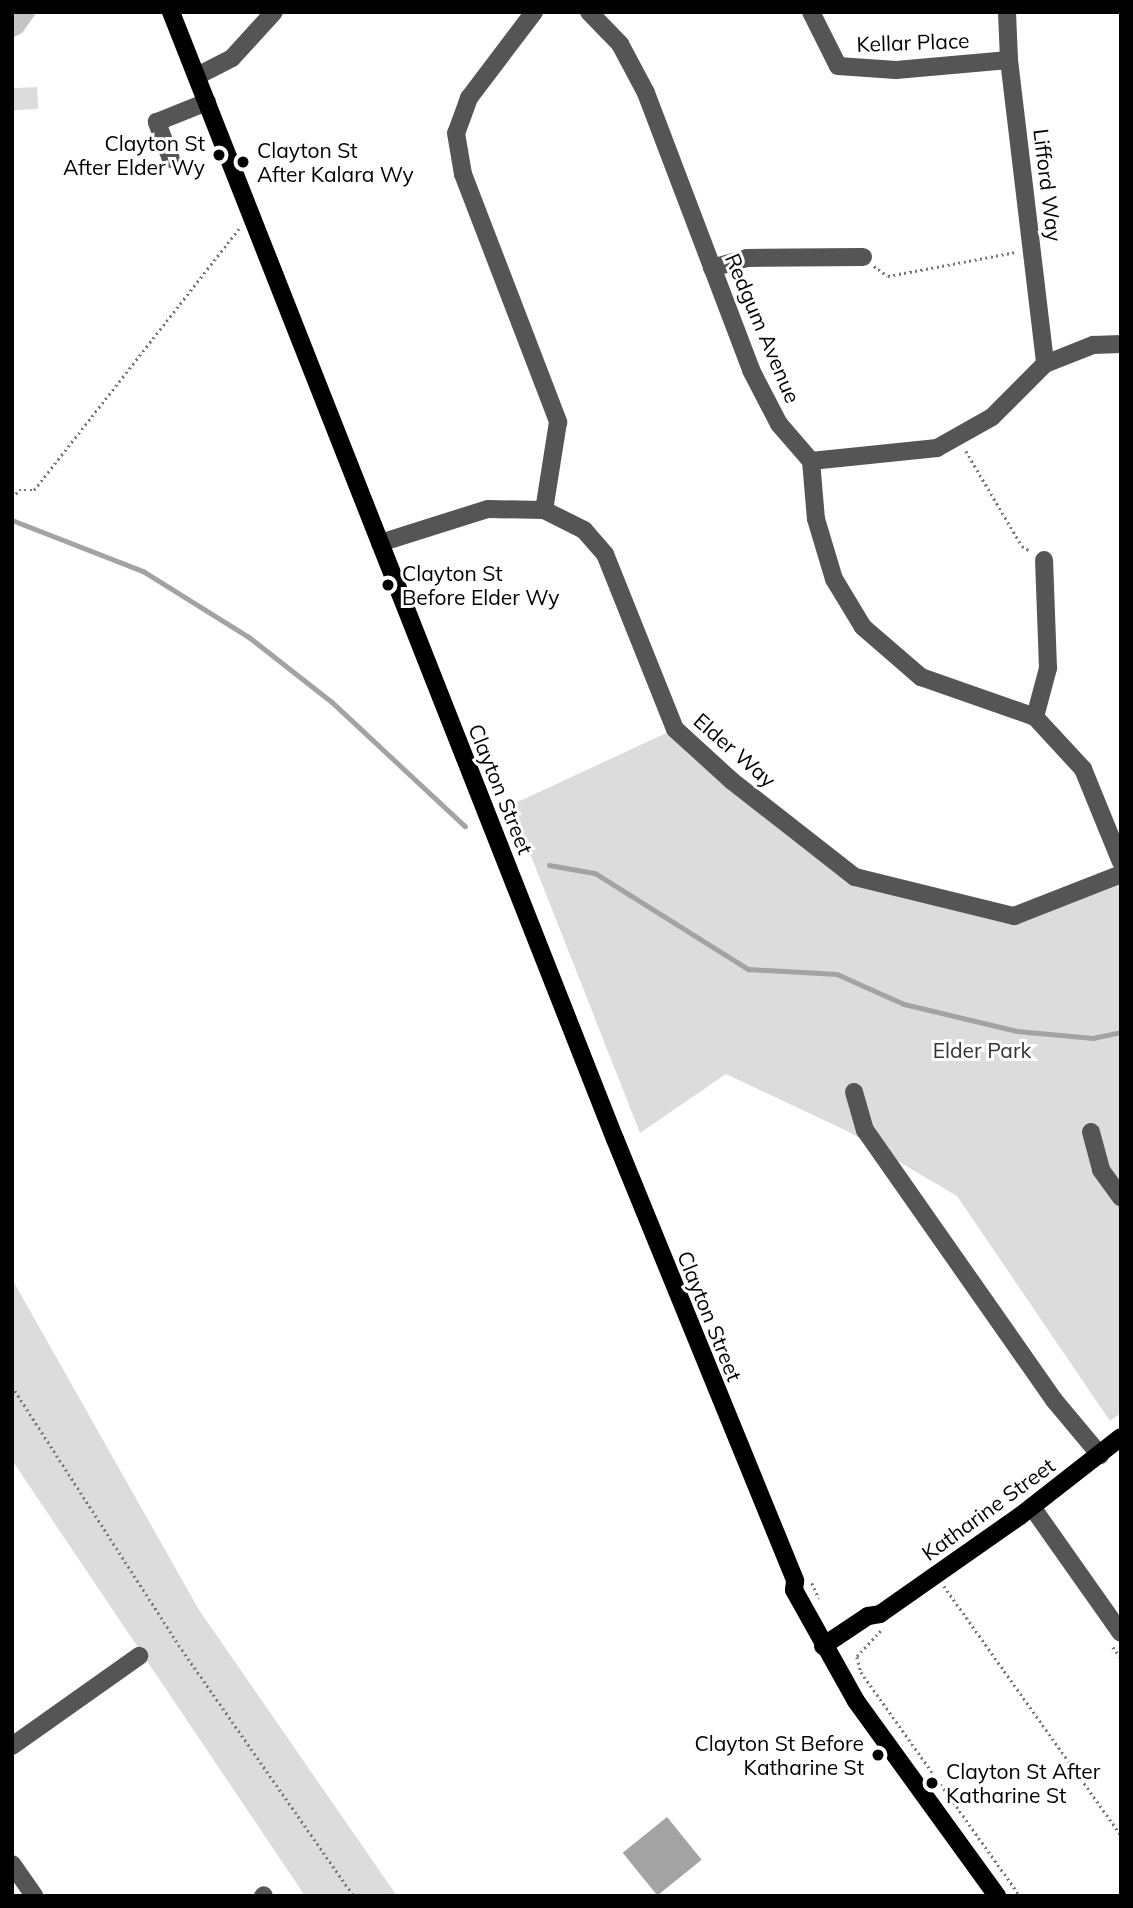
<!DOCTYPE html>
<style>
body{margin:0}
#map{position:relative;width:1133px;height:1908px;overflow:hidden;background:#fff;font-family:Mulish,sans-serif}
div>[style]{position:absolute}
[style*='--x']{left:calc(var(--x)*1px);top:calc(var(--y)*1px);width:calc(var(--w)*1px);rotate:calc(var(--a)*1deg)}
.green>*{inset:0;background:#dcdcdc;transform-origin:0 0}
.water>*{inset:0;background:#a3a3a3;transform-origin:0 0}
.stream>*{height:4.5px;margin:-2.25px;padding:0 2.25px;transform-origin:2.25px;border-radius:2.25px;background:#a3a3a3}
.building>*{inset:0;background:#c4c4c4}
.path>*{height:2.5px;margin-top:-1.25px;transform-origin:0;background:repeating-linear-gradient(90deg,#777 0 2px,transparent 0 5.5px)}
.minor>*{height:18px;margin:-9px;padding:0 9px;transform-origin:9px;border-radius:9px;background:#555}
.major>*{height:18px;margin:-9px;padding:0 9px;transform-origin:9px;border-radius:9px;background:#000}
.dots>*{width:19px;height:19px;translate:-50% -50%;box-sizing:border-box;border:4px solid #fff;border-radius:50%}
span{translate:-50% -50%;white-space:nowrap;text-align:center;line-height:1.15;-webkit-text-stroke:6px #fff;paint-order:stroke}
.street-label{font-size:21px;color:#000}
.poi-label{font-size:21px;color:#000}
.right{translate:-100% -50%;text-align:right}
.left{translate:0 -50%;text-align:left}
.park-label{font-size:21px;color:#333}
.frame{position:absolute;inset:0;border:14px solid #000;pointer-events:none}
</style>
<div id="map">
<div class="green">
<i style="left:37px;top:87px;width:22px;height:25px;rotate:87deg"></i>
<i style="clip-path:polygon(675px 729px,855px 877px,1014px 916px,1121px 874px,1121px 1413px,1110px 1421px,957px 1196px,847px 1131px,726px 1074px,640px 1133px,511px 805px)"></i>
<i style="clip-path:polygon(12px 1279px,199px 1610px,397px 1896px,305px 1896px,12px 1460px)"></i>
</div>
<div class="water">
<i style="left:667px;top:1817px;width:55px;height:57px;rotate:51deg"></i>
</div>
<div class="stream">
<i style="--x:12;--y:520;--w:141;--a:21.3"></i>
<i style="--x:143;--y:571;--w:125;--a:31.9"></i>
<i style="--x:249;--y:637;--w:105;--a:38.1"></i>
<i style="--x:332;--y:702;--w:182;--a:43"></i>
<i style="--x:549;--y:865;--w:47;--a:9.9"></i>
<i style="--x:595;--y:873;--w:181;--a:32.1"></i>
<i style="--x:748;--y:969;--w:89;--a:3.2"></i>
<i style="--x:837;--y:974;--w:73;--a:24.1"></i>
<i style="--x:904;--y:1004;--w:116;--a:13.4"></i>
<i style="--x:1017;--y:1031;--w:76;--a:5.3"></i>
<i style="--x:1093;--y:1038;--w:29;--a:-12"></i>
</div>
<div class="building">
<i style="clip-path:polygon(12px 12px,37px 12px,22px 33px,12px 38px)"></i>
</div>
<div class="path">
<i style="--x:874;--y:266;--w:17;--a:36"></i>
<i style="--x:888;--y:276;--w:130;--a:-10.6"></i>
<i style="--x:966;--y:451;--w:110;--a:59.5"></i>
<i style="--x:1022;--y:546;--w:9;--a:32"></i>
<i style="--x:12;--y:498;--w:11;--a:-49"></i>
<i style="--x:19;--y:490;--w:15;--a:0"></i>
<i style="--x:34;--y:490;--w:332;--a:-51.9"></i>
<i style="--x:12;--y:1386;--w:319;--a:57.2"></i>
<i style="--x:185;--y:1654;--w:295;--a:55.1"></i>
<i style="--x:812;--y:1583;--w:17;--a:66"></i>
<i style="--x:944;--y:1586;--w:305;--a:54.6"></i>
<i style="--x:881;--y:1631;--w:35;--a:133"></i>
<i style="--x:857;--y:1657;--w:16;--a:75"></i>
<i style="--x:861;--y:1672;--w:275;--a:54.6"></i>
<i style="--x:1113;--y:1647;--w:14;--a:54"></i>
</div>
<div class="minor">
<i style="--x:534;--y:12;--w:108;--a:127.1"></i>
<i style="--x:469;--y:98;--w:37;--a:110"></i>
<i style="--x:456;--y:133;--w:42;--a:80.3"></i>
<i style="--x:463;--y:174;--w:266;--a:69"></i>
<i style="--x:558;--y:422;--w:89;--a:99"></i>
<i style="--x:589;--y:12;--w:45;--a:45.9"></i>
<i style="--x:620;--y:44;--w:55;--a:62"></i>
<i style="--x:646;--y:93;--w:296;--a:69.2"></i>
<i style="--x:751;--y:370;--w:61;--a:62.6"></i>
<i style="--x:779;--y:424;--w:49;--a:49.1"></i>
<i style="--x:811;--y:461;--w:127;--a:-5.9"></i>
<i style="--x:937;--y:448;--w:63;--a:-29.4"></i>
<i style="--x:992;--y:417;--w:75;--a:-45"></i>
<i style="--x:1045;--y:364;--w:52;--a:-21.6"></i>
<i style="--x:1093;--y:345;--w:28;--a:-2"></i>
<i style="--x:811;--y:12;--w:60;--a:63.4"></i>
<i style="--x:838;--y:66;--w:58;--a:3.9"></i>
<i style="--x:896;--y:70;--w:113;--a:-5.1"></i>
<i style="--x:1007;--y:12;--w:48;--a:87.6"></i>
<i style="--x:1009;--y:60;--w:306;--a:83.2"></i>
<i style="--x:197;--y:76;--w:39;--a:-27"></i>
<i style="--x:232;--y:58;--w:62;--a:-47.6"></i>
<i style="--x:171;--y:159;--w:40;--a:-111"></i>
<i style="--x:157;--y:122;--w:54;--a:-21.8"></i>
<i style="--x:712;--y:268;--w:36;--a:-16"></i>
<i style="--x:747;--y:258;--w:116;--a:-0.5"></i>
<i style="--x:811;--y:461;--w:58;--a:85.1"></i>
<i style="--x:816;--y:519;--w:63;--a:73.3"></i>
<i style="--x:834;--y:579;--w:56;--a:58.9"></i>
<i style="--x:863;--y:627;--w:77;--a:40.8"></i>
<i style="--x:921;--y:677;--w:121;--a:19.3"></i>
<i style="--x:1035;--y:717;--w:71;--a:47.3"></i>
<i style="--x:1083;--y:769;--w:100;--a:67.8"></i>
<i style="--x:380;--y:543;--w:113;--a:-17.5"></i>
<i style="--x:488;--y:509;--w:56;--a:1"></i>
<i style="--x:544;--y:510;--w:45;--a:26.6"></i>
<i style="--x:584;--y:530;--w:32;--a:49"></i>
<i style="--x:605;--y:554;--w:188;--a:68.2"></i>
<i style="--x:675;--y:729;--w:77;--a:42.4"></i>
<i style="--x:732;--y:781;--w:156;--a:38"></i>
<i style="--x:855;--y:877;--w:164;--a:13.8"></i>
<i style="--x:1014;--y:916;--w:115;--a:-21.4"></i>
<i style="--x:1035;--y:717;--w:51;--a:-75.1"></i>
<i style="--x:1048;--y:668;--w:108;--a:-92.1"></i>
<i style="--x:854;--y:1092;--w:40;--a:74"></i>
<i style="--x:865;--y:1130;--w:330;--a:55"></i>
<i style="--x:1054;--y:1400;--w:72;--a:50.1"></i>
<i style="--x:1091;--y:1132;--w:39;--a:75"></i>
<i style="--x:1101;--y:1170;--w:34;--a:54"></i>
<i style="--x:1032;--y:1507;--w:154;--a:54.8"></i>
<i style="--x:12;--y:1746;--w:156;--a:-35.3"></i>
<i style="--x:12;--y:1864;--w:39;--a:55"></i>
<i style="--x:263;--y:1896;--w:1;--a:-45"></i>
</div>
<div class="major">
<i style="--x:171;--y:12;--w:1211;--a:68.5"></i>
<i style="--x:615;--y:1139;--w:477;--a:67.8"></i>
<i style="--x:795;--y:1581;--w:9;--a:96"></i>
<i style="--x:794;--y:1590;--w:127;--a:60.8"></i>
<i style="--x:856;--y:1701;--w:241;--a:54.1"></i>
<i style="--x:823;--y:1646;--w:54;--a:-33.7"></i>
<i style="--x:868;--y:1616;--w:12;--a:-9"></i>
<i style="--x:880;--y:1614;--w:171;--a:-35"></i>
<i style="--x:1020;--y:1516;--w:128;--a:-38"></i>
</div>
<div class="dots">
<i style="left:219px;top:155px;background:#000"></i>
<i style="left:243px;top:162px;background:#000"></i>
<i style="left:388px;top:585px;background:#000"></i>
<i style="left:878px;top:1755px;background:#000"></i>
<i style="left:932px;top:1783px;background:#000"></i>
</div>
<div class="street-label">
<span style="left:913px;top:42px;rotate:-2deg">Kellar Place</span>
<span style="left:1048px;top:185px;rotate:83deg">Lifford Way</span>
<span style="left:763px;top:328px;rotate:67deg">Redgum Avenue</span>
<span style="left:735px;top:750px;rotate:41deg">Elder Way</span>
<span style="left:501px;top:789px;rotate:68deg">Clayton Street</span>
<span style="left:710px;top:1316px;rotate:68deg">Clayton Street</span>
<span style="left:988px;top:1509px;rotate:-36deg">Katharine Street</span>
</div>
<div class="poi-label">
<span class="right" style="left:205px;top:155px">Clayton St<br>After Elder Wy</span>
<span class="left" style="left:257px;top:162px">Clayton St<br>After Kalara Wy</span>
<span class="left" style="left:402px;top:585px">Clayton St<br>Before Elder Wy</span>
<span class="right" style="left:864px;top:1755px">Clayton St Before<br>Katharine St</span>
<span class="left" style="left:946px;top:1783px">Clayton St After<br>Katharine St</span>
</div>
<div class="park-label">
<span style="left:982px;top:1050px">Elder Park</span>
</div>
<div class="frame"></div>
</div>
